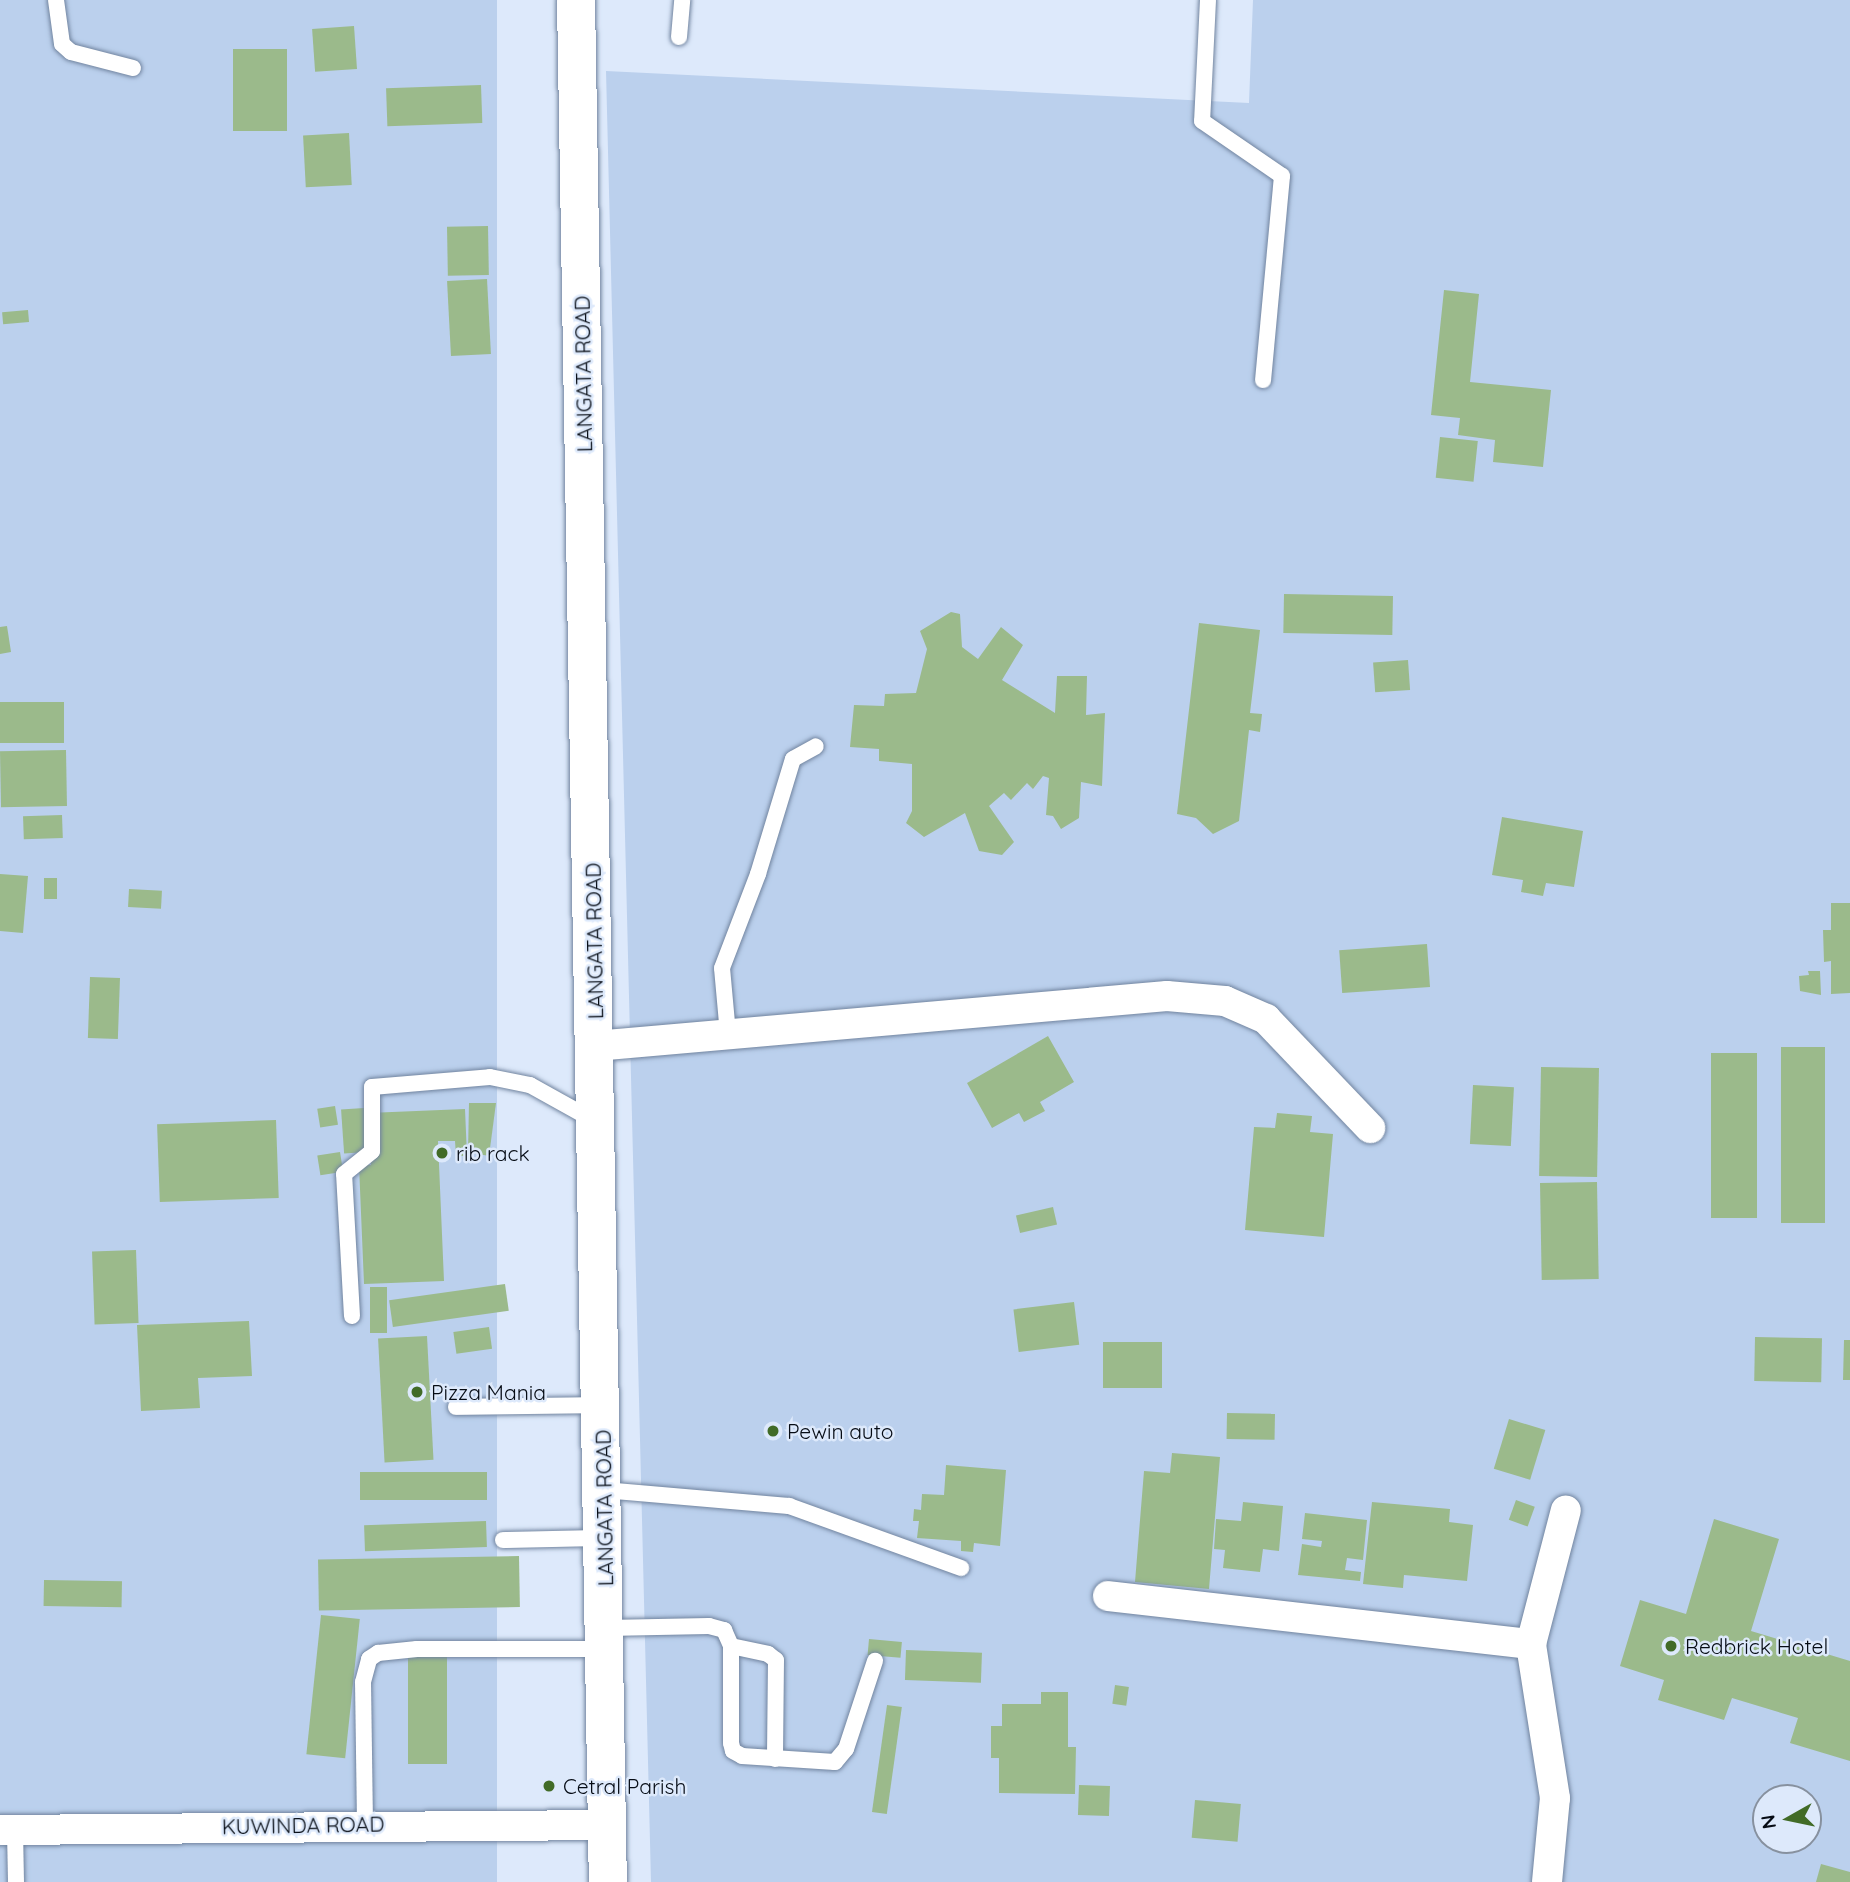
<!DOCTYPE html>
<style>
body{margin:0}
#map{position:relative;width:1850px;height:1882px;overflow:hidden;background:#dde9fb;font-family:Quicksand,sans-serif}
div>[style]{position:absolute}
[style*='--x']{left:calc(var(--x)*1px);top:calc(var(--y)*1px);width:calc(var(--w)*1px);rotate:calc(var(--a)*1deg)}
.green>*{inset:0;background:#bbd0ed;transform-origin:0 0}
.building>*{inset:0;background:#9bba8b;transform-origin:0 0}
.roads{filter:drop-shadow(0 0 2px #71849f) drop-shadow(0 0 2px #71849f)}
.lane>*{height:16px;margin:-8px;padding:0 8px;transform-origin:8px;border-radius:8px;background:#fff}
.street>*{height:30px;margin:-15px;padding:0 15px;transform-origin:15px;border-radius:15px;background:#fff}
.secondary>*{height:38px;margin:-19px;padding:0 19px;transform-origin:19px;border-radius:19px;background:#fff}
.dots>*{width:19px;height:19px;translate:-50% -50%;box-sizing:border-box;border:4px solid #dde9fb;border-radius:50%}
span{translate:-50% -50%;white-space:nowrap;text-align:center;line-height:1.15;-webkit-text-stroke:5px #dde9fb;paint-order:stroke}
.street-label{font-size:21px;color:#060c15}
.poi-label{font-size:21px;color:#060c15}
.left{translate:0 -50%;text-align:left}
.north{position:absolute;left:1752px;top:1784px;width:70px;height:70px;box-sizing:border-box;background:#dde9fb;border:2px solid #87919f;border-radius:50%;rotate:261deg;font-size:19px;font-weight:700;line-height:28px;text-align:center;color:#060c15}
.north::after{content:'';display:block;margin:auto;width:24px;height:32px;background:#416b27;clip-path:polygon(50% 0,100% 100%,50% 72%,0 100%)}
</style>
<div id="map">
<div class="green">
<i style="left:0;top:0;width:497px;height:1882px"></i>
<i style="clip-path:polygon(evenodd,1253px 0,1850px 0,1850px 1882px,651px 1882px,606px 71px,1249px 103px,1253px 0,1766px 1798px,1808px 1798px,1808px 1840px,1766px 1840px,1766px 1798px)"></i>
</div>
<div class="building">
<i style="left:354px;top:26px;width:43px;height:42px;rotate:86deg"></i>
<i style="left:233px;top:49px;width:54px;height:82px"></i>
<i style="left:481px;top:85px;width:38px;height:95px;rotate:88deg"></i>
<i style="left:349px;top:133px;width:52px;height:46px;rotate:87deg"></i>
<i style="left:488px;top:226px;width:49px;height:41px;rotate:89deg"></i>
<i style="left:487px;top:279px;width:75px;height:40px;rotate:87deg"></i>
<i style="clip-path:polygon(1444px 290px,1479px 294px,1470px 382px,1551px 390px,1543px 467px,1493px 462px,1495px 440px,1458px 435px,1460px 418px,1431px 415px)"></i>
<i style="left:28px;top:310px;width:12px;height:26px;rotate:85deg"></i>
<i style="left:1440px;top:437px;width:38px;height:41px;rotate:6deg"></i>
<i style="left:1284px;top:594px;width:109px;height:39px;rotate:1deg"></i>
<i style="clip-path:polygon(951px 612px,960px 614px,962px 647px,978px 659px,1001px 627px,1023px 645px,1002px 680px,1055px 713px,1057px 676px,1087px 676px,1086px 715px,1105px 713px,1102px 786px,1081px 782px,1079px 818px,1061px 829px,1053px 816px,1046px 815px,1049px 778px,1043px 776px,1033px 789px,1027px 783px,1011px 800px,1004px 793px,989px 806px,1014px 842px,1002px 855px,979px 851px,965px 813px,924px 837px,906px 823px,912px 811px,912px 764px,879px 761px,879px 749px,850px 747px,854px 705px,884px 706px,885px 694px,916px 693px,927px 649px,920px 631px)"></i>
<i style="clip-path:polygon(1199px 623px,1260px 630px,1250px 713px,1262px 714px,1260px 732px,1249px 730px,1239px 821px,1213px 834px,1196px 818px,1177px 814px)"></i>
<i style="clip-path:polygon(7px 626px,11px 652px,0 654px,0 627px)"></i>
<i style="left:1408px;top:660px;width:30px;height:35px;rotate:86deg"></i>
<i style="left:64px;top:702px;width:41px;height:64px;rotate:90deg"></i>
<i style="left:66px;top:750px;width:56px;height:66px;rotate:89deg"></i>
<i style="left:62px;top:815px;width:23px;height:39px;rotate:88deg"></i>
<i style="clip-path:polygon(1502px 817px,1583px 831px,1574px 887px,1546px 883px,1543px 896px,1521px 892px,1523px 880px,1492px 875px)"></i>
<i style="clip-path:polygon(0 874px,28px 876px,23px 933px,0 931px)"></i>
<i style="left:44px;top:878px;width:13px;height:21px"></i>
<i style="left:129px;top:889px;width:33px;height:18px;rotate:3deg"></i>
<i style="clip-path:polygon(1831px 903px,1850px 903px,1850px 993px,1831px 994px,1831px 961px,1824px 962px,1823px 930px,1831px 930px)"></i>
<i style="left:1427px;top:944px;width:43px;height:88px;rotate:86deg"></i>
<i style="clip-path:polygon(1808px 971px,1820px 971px,1821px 995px,1800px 991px,1799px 976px,1809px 975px)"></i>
<i style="left:90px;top:977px;width:30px;height:61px;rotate:2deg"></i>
<i style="clip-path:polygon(1048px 1036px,1074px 1082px,1040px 1102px,1045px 1111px,1024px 1122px,1019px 1113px,992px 1128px,967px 1083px)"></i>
<i style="left:1781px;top:1047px;width:44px;height:176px"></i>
<i style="left:1711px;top:1053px;width:46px;height:165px"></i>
<i style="left:1541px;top:1067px;width:58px;height:109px;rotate:1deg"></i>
<i style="left:1473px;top:1085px;width:41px;height:59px;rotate:3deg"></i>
<i style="clip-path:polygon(469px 1103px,496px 1103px,489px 1156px,468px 1152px)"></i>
<i style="left:335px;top:1106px;width:19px;height:18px;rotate:81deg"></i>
<i style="left:364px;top:1108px;width:44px;height:23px;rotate:86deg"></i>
<i style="clip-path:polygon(465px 1109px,467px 1156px,456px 1156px,455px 1141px,438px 1141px,444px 1281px,364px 1284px,359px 1165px,371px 1165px,368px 1113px)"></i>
<i style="clip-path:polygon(1277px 1113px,1312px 1116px,1310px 1132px,1333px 1134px,1324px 1237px,1245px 1230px,1254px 1127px,1275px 1128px)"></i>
<i style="left:276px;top:1120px;width:78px;height:119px;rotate:88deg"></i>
<i style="left:340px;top:1152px;width:20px;height:23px;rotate:81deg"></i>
<i style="left:1597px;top:1182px;width:97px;height:57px;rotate:89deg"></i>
<i style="left:1053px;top:1207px;width:18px;height:38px;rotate:77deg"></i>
<i style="left:136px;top:1250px;width:73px;height:44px;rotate:88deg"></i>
<i style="left:505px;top:1284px;width:27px;height:117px;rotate:82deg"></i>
<i style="left:370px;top:1287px;width:17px;height:46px"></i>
<i style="left:1074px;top:1302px;width:43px;height:61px;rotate:83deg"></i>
<i style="clip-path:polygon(249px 1321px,252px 1376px,198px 1378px,200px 1408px,141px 1411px,137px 1325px)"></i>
<i style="left:489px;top:1327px;width:22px;height:36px;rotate:82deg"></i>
<i style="left:427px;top:1336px;width:124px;height:49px;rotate:87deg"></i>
<i style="left:1755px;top:1337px;width:67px;height:44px;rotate:1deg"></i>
<i style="clip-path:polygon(1844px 1340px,1850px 1340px,1850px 1380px,1843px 1380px)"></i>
<i style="left:1103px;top:1342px;width:59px;height:46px"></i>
<i style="left:1227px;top:1413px;width:48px;height:26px;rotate:1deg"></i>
<i style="left:1509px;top:1419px;width:38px;height:52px;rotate:17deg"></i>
<i style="clip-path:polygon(1172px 1453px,1220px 1457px,1209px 1589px,1135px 1582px,1144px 1471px,1170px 1473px)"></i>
<i style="clip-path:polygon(946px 1465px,1006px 1470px,1000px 1546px,974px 1543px,973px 1552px,961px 1551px,961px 1541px,917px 1538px,919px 1521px,913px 1521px,914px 1509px,921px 1510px,922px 1494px,944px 1495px)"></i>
<i style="left:487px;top:1472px;width:28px;height:127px;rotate:90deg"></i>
<i style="left:1516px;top:1500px;width:20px;height:21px;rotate:20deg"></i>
<i style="clip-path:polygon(1243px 1502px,1283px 1506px,1279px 1551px,1263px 1549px,1260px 1572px,1223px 1568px,1225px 1550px,1214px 1549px,1216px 1519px,1241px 1521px)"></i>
<i style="clip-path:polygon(1372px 1502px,1450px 1509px,1449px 1522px,1473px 1525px,1467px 1581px,1404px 1575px,1403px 1588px,1363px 1584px)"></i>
<i style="clip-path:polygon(1305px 1513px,1367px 1520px,1363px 1560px,1347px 1558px,1345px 1570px,1361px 1572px,1360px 1581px,1298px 1575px,1302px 1544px,1321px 1547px,1322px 1541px,1302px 1539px)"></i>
<i style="clip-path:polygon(1714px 1519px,1779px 1539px,1751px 1631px,1850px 1661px,1850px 1761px,1790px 1743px,1798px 1718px,1732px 1698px,1724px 1720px,1658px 1700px,1664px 1680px,1620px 1666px,1640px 1600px,1686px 1614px)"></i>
<i style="left:486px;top:1521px;width:26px;height:122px;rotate:88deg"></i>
<i style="left:519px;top:1556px;width:51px;height:201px;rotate:89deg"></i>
<i style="left:44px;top:1580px;width:78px;height:26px;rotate:1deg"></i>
<i style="left:321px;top:1615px;width:39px;height:140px;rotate:6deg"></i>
<i style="left:869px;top:1639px;width:33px;height:16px;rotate:5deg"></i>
<i style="left:906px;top:1650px;width:76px;height:30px;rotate:2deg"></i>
<i style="left:408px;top:1656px;width:39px;height:108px"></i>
<i style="left:1115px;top:1685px;width:14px;height:19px;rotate:8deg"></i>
<i style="clip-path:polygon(1041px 1692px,1068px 1692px,1068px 1747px,1076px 1747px,1075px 1794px,999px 1793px,999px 1758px,991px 1758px,991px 1726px,1002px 1726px,1002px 1704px,1041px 1704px)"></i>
<i style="left:887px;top:1705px;width:15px;height:108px;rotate:8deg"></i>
<i style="left:1079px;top:1785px;width:31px;height:30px;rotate:2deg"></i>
<i style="left:1195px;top:1800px;width:46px;height:38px;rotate:5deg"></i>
<i style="clip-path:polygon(1821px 1864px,1850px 1872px,1850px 1882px,1816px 1882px)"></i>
</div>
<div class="roads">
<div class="lane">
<i style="--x:56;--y:0;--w:44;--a:82.2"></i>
<i style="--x:62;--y:44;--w:12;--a:42"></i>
<i style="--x:71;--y:52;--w:64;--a:14.5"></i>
<i style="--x:1208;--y:0;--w:121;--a:92.8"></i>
<i style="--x:1202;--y:121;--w:97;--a:34.5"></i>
<i style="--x:1282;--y:176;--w:205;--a:95.3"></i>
<i style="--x:679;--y:37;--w:37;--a:-85"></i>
<i style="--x:728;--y:1034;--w:66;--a:-95.2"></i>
<i style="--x:722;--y:968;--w:101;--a:-69"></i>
<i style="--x:758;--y:874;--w:120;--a:-73.1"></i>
<i style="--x:793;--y:759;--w:26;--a:-29"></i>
<i style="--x:352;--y:1316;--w:142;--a:-93.2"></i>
<i style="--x:344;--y:1174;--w:36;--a:-39"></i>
<i style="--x:372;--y:1151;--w:64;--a:-90"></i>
<i style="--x:372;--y:1087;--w:118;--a:-4.8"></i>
<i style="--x:490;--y:1077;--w:41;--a:11.3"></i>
<i style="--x:530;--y:1085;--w:72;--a:29.1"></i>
<i style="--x:456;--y:1407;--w:144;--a:-0.8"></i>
<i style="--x:603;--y:1490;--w:187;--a:4.9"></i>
<i style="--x:789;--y:1506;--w:183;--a:19.8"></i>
<i style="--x:503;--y:1540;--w:99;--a:-1.2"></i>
<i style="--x:606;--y:1628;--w:103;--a:-1.1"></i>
<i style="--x:709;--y:1626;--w:16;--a:15"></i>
<i style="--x:724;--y:1630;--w:17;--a:66"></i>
<i style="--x:731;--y:1646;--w:97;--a:90"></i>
<i style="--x:731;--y:1743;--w:8;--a:76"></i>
<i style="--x:733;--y:1751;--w:10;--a:29"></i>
<i style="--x:742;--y:1756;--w:93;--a:3.7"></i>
<i style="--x:835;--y:1762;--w:17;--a:-50"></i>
<i style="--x:846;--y:1749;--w:93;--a:-71.8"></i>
<i style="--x:731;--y:1646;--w:38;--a:12"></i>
<i style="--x:768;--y:1654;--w:10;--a:37"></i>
<i style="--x:776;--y:1660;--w:99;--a:90.6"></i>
<i style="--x:365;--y:1824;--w:142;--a:-90.8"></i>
<i style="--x:363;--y:1682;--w:24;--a:-75"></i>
<i style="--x:369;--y:1659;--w:11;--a:-34"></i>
<i style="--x:378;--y:1653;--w:39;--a:-6"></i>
<i style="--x:417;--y:1649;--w:188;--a:0"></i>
<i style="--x:15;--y:1830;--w:52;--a:88.9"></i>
</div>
<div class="street">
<i style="--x:595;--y:1046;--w:574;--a:-5"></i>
<i style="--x:1167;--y:996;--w:58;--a:4.9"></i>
<i style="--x:1225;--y:1001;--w:45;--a:23.7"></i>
<i style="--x:1266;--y:1019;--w:151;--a:46.3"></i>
<i style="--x:1108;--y:1596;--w:426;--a:6.5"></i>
<i style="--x:0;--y:1830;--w:607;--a:-0.47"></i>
<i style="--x:1547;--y:1882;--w:84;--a:-84.6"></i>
<i style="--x:1555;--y:1798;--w:156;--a:-98.9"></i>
<i style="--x:1531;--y:1644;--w:138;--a:-75.4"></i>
</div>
<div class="secondary">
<i style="--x:576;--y:0;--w:1882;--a:89.03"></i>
</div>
</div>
<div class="dots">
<i style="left:442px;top:1153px;background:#416b27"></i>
<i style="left:417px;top:1392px;background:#416b27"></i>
<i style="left:773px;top:1431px;background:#416b27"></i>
<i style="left:1671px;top:1646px;background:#416b27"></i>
<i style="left:549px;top:1786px;background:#416b27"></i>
</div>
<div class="street-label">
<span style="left:583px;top:374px;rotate:-91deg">LANGATA ROAD</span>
<span style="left:594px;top:941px;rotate:-91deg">LANGATA ROAD</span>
<span style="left:604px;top:1508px;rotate:-91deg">LANGATA ROAD</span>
<span style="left:303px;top:1825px;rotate:-1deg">KUWINDA ROAD</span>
</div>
<div class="poi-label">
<span class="left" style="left:456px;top:1153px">rib rack</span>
<span class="left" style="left:431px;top:1392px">Pizza Mania</span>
<span class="left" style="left:787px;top:1431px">Pewin auto</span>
<span class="left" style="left:1685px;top:1646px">Redbrick Hotel</span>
<span class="left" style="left:563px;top:1786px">Cetral Parish</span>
</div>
<div class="north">N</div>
</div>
